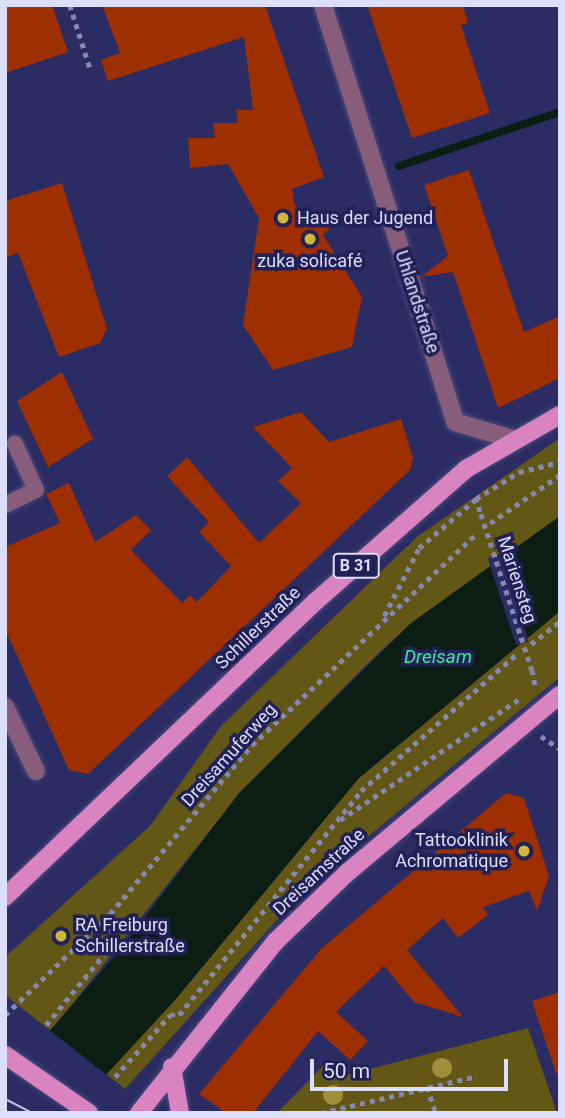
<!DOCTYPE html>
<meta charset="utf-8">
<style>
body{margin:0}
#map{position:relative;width:565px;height:1118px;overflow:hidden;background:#2b2c63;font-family:Roboto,sans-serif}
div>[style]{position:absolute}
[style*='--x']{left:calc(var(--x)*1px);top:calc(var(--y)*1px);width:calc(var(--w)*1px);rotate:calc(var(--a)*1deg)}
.green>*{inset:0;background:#635716}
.water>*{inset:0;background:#0c1d14}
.pier>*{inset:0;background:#2b2c63;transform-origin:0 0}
.stream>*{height:8px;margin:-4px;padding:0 4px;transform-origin:4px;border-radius:4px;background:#0c1d14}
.building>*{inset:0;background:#9d2f00}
.path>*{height:4.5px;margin-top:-2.25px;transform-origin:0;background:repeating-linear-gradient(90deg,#8688b1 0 5px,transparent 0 10px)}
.roads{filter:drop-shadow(0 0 2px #47497b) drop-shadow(0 0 2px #47497b)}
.lane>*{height:16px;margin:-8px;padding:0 8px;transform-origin:8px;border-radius:8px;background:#885d7b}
.street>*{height:18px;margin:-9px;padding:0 9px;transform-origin:9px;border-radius:9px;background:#885d7b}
.primary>*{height:18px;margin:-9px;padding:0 9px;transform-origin:9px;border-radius:9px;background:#d983c0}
.tram>*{height:2px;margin:-1px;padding:0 1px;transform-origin:1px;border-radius:1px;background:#bfc2e3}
.path-bridge>*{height:4.5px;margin-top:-2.25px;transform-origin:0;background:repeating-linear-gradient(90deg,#8688b1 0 5px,transparent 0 10px)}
.bridges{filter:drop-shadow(0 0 2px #47497b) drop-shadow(0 0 2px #47497b)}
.primary-bridge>*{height:18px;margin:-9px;padding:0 9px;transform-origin:9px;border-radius:9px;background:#d983c0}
.trees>*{width:20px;height:20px;margin:-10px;border-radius:50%;background:#9f8e3a}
.dots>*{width:19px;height:19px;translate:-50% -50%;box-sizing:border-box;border:4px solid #212157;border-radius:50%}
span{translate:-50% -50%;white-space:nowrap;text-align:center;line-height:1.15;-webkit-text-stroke:7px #212157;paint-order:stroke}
.shield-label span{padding:2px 5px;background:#212157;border:2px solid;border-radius:5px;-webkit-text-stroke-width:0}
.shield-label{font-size:16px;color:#dbdffb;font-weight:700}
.poi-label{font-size:18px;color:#dbdffb}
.left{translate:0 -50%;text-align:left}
.right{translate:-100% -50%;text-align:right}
.street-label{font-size:18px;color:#dbdffb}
.water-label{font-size:19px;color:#32ed9d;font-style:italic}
.frame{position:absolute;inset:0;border:7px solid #dbdffb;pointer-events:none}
.scale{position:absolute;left:310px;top:1059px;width:198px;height:32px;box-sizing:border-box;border:4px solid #dbdffb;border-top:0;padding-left:9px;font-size:21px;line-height:24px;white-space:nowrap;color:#dbdffb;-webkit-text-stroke:5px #212157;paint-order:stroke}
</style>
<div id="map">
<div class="green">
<i style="clip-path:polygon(560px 438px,560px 516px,410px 624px,363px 668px,239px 794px,51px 1031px,5px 995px,5px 957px,150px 826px,221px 726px,418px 536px)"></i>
<i style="clip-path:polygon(560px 611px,560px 677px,304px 890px,125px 1089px,105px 1073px,175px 1000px,359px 778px)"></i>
<i style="clip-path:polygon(528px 1028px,557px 1113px,277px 1113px,323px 1066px,335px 1078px)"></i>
</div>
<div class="water">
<i style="clip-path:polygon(560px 516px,560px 611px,359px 778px,175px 1000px,71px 1113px,5px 1113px,5px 1082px,120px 950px,239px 793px,410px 624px)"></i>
</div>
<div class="pier">
<i style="left:500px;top:554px;width:92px;height:13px;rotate:72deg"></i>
<i style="clip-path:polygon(48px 1029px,108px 1076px,76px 1113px,5px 1113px,5px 1076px)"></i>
</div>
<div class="stream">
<i style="--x:399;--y:166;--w:170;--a:-18.5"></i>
</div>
<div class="building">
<i style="clip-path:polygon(5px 5px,52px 5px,68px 52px,5px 73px)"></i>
<i style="clip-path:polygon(102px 5px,265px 5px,324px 177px,292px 189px,294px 202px,303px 222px,317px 218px,331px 227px,323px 235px,362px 297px,352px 347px,273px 370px,243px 325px,259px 218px,228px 164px,190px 168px,188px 138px,215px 138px,213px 123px,238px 123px,236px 110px,253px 110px,244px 37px,108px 81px,101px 60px,120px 53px)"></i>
<i style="clip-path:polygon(367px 5px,463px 5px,468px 23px,461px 25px,490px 113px,412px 138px)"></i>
<i style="clip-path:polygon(469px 170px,524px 332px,560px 316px,560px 378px,498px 408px,453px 272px,421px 277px,448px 256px,424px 185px)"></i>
<i style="clip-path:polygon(62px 183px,107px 329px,100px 343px,59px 357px,18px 253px,5px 258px,5px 201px)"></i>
<i style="clip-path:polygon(62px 372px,93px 439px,48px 467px,17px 401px)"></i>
<i style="clip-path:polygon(301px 412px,329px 442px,401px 419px,413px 458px,410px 470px,88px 774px,69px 770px,5px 629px,5px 547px,60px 523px,46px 494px,69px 483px,95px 542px,136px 515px,151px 530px,131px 550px,182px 603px,190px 595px,197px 602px,231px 566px,199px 532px,209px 522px,167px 476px,187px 457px,259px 543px,301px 503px,278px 481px,292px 468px,253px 427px)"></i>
<i style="clip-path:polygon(506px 793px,524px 798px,549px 876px,537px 911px,529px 891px,483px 907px,488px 915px,458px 938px,443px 918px,407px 950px,463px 1017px,414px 1002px,384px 966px,336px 1012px,368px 1041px,350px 1060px,318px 1031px,253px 1113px,226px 1113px,199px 1094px,322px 948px)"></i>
<i style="clip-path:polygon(560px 992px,560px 1073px,556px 1073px,532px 1001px)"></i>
</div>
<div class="path">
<i style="--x:70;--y:5;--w:66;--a:72.4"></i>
<i style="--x:476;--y:497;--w:18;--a:74"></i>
<i style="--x:490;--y:523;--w:85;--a:-34.4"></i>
<i style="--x:384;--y:616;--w:76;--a:-62.8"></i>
<i style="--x:419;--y:548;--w:75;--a:-40.7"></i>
<i style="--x:476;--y:499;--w:51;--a:-32.1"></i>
<i style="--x:519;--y:472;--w:42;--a:-13.7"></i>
<i style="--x:531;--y:644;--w:37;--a:-38"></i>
<i style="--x:532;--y:670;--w:19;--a:78"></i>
<i style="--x:541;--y:736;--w:23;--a:34"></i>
<i style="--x:340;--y:820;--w:215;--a:-34"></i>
<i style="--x:5;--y:1015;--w:146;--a:-43.9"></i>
<i style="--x:110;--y:914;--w:221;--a:-50"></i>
<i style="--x:252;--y:745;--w:308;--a:-43.3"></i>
<i style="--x:46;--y:1025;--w:94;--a:-50.6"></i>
<i style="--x:106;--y:952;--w:37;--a:-84"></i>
<i style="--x:115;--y:1077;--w:83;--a:-48.4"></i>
<i style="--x:170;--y:1015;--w:9;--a:0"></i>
<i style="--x:179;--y:1015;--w:289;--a:-50.9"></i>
<i style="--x:361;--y:791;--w:209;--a:-41.3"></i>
<i style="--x:427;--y:1087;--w:28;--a:71"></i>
<i style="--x:321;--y:1113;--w:160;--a:-13.3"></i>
</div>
<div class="roads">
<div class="lane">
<i style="--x:5;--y:505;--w:34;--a:-26"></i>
<i style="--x:36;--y:490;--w:51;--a:-114.5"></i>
</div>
<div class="street">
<i style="--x:323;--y:5;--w:437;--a:72.4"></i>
<i style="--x:455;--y:422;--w:59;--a:16.6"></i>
<i style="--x:5;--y:707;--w:71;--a:64.2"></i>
</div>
<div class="primary">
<i style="--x:5;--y:897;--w:429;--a:-43.6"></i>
<i style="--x:316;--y:601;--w:200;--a:-41.3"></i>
<i style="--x:466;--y:469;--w:108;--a:-29.9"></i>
<i style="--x:172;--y:1067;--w:47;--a:80.1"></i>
<i style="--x:139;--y:1113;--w:220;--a:-51.5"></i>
<i style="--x:276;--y:941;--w:100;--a:-43.8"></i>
<i style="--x:348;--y:872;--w:276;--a:-39.9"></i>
</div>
</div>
<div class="tram">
<i style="--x:5;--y:1099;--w:31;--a:27"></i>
</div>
<div class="path-bridge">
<i style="--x:481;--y:514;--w:164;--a:71.9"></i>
</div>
<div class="bridges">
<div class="primary-bridge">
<i style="--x:5;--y:1055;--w:102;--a:34.6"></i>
</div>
</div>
<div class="trees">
<i style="left:442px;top:1068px"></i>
<i style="left:333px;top:1095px"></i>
</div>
<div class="dots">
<i style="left:283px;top:218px;background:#cfb837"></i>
<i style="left:310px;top:239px;background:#cfb837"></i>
<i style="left:524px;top:851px;background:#cfb837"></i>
<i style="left:61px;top:936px;background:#cfb837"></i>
</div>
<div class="shield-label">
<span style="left:356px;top:566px">B 31</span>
</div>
<div class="poi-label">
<span class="left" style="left:297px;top:218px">Haus der Jugend</span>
<span style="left:310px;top:261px">zuka solicafé</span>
<span class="right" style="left:508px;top:851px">Tattooklinik<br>Achromatique</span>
<span class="left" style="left:75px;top:936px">RA Freiburg<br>Schillerstraße</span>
</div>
<div class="street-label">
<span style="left:417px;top:302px;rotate:72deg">Uhlandstraße</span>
<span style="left:517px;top:580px;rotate:72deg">Mariensteg</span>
<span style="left:258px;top:628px;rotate:-44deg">Schillerstraße</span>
<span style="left:229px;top:755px;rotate:-48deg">Dreisamuferweg</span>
<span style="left:319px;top:872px;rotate:-43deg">Dreisamstraße</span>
</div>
<div class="water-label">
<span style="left:438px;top:657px">Dreisam</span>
</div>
<div class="frame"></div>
<div class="scale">50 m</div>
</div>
